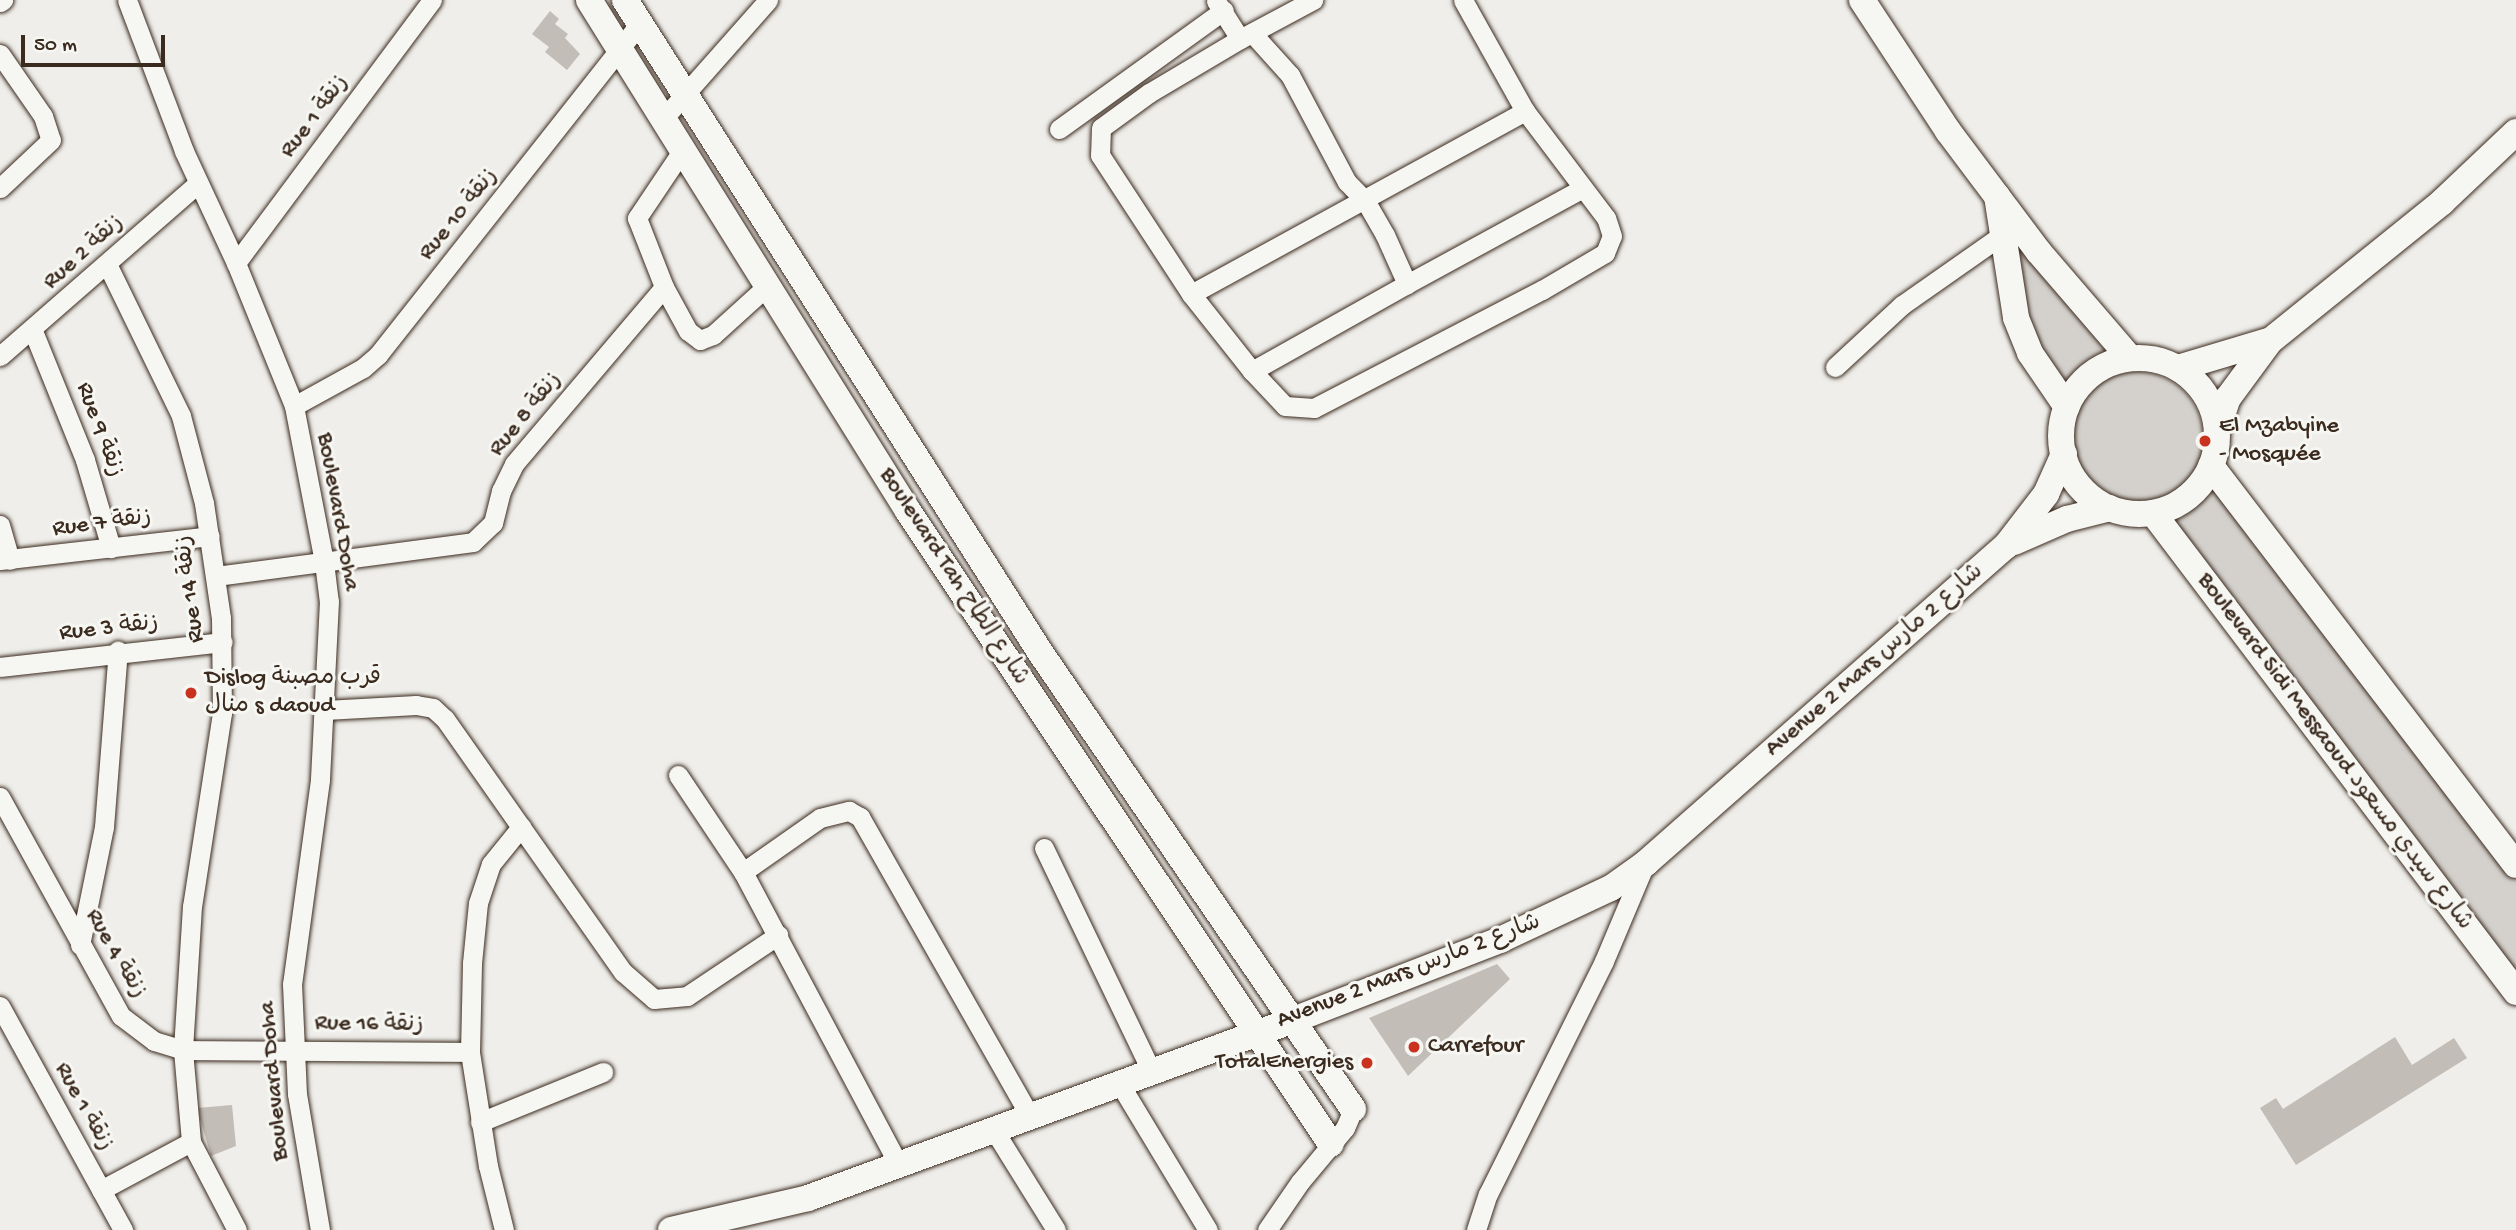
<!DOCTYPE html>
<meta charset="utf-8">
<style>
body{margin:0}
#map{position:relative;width:2516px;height:1230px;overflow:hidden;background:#efeeea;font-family:"Gochi Hand","Playpen Sans Arabic",sans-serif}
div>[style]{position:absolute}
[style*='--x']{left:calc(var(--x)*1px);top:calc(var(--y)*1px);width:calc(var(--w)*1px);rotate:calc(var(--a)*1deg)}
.green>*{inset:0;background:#d4d1cc}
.round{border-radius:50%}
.building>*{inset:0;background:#c2bdb7}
.roads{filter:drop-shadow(0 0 2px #3b2a1e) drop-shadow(0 0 2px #3b2a1e)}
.street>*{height:19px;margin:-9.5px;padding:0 9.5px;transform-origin:9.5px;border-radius:9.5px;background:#f6f6f2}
.secondary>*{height:26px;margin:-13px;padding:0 13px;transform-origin:13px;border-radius:13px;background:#f6f6f2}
.secondary>.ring{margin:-13px;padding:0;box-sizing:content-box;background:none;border:26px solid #f6f6f2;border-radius:50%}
.dots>*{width:19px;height:19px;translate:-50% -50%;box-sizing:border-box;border:4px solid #f6f6f2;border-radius:50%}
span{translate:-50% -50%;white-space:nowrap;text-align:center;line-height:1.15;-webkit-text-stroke:6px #f6f6f2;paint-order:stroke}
.street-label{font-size:24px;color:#3b2a1e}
.poi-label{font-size:24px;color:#3b2a1e}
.left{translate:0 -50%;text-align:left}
.right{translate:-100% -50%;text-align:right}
.scale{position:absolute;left:21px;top:35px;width:144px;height:32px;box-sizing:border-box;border:4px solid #3b2a1e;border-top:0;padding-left:9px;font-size:21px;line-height:24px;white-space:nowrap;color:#3b2a1e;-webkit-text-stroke:5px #f6f6f2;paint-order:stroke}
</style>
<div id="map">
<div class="green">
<i style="clip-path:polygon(2008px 237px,2036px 256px,2121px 355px,2093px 367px,2066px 395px,2036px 347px)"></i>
<i class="round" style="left:2071px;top:372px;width:132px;height:132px"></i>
<i style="clip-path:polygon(2211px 476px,2516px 876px,2516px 977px,2168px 513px,2198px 494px)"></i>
</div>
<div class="building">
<i style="clip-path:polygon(550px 11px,559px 19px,555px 24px,568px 34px,565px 38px,580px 54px,567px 70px,545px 52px,549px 47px,532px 34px)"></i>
<i style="clip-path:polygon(1497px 964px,1510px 979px,1408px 1076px,1369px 1018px)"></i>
<i style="clip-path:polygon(2395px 1037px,2412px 1065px,2454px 1038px,2467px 1058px,2296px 1165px,2260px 1108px,2276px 1098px,2283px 1109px)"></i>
<i style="clip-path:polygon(232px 1105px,236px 1146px,211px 1156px,197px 1108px)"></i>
</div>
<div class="roads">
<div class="street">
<i style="--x:127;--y:0;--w:161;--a:69.3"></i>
<i style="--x:184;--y:151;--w:123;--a:65.1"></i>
<i style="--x:236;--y:263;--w:154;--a:67.9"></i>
<i style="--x:294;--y:406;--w:159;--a:79.1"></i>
<i style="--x:324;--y:562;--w:39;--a:83"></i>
<i style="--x:329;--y:601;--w:179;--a:92.9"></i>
<i style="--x:320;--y:780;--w:206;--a:97.8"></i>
<i style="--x:292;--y:984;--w:110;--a:87.4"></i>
<i style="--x:297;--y:1094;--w:138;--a:80.4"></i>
<i style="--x:1216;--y:1;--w:45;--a:57.7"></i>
<i style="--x:1240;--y:39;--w:83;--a:-28.1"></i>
<i style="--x:0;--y:2;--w:4;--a:-34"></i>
<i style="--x:1252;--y:33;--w:57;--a:47.9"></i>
<i style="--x:1290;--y:75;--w:121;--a:62"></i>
<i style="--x:1347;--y:182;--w:28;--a:46"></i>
<i style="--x:1366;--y:202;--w:38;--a:60"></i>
<i style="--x:1385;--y:235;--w:54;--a:65.8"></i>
<i style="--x:1407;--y:284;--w:178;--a:150.7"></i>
<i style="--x:1240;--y:39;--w:106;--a:149.3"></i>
<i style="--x:1149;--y:93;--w:59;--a:143.9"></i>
<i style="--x:1101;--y:128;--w:27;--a:92"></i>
<i style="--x:1100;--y:155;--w:166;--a:56.8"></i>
<i style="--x:1191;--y:294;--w:98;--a:51.6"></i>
<i style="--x:1252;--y:371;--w:48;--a:46.7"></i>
<i style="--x:1285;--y:406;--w:29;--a:4"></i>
<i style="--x:1314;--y:408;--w:257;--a:-27.4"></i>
<i style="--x:1542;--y:290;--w:73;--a:-30.4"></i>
<i style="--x:1605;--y:253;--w:18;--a:-68"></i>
<i style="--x:1612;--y:236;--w:19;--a:-108"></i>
<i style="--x:1606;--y:218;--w:134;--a:-127.1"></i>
<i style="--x:1525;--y:111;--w:127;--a:-119.2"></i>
<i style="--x:0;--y:54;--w:75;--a:55.3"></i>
<i style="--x:43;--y:116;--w:25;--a:72"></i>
<i style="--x:51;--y:140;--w:70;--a:136.7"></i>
<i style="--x:662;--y:120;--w:160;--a:-48.5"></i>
<i style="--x:1059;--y:129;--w:203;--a:-35.8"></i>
<i style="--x:682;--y:151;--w:81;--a:123.9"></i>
<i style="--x:637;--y:218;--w:74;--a:68.6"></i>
<i style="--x:664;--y:287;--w:50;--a:61.4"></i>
<i style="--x:688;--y:331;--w:15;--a:37"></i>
<i style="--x:700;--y:340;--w:14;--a:-21"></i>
<i style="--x:713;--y:335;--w:73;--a:-42.2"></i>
<i style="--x:236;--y:263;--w:328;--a:-53.3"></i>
<i style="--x:108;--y:266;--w:167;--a:64"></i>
<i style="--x:181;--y:416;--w:90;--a:75.2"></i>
<i style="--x:204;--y:503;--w:116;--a:81.6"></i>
<i style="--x:221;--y:618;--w:95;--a:89.4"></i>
<i style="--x:222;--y:713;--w:195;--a:98.8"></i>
<i style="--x:192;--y:906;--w:144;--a:93.6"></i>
<i style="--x:183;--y:1050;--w:287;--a:0.4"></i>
<i style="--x:1407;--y:284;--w:200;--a:-28.6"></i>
<i style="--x:1191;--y:294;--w:381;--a:-28.7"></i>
<i style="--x:33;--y:331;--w:139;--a:68"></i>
<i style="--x:85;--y:460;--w:92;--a:73.5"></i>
<i style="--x:0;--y:356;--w:263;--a:-41.1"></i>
<i style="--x:1835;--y:367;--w:91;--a:-42.8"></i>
<i style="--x:1902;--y:305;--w:122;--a:-35"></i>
<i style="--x:294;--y:406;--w:79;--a:-28.8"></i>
<i style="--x:363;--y:368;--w:20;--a:-41"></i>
<i style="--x:378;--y:355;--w:419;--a:-51.7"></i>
<i style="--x:0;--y:525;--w:36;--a:74"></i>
<i style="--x:0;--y:560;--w:211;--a:-6.5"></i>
<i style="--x:216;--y:576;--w:259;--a:-7.5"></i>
<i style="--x:473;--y:542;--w:28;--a:-44"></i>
<i style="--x:493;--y:523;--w:33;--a:-76"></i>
<i style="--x:501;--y:491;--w:30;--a:-64"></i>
<i style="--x:514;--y:464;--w:232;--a:-49.7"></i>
<i style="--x:0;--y:667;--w:224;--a:-6.4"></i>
<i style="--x:325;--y:710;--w:91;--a:-3.1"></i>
<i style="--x:416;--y:705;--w:17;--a:10"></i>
<i style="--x:433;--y:708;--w:16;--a:43"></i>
<i style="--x:445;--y:719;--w:309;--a:54.9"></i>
<i style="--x:623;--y:972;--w:41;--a:41.1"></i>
<i style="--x:654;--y:999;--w:33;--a:-5"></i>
<i style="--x:687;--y:996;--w:110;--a:-33.8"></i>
<i style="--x:678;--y:775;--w:117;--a:56.2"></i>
<i style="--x:743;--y:872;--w:330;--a:62"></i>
<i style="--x:0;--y:797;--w:250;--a:61.1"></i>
<i style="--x:121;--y:1016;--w:41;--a:37.1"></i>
<i style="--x:154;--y:1041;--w:30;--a:17"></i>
<i style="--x:183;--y:1050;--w:92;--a:85"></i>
<i style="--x:191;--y:1142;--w:99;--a:62.4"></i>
<i style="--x:1044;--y:848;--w:246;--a:64.3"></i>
<i style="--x:743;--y:872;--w:94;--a:-35"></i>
<i style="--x:820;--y:818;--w:30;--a:-14"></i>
<i style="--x:849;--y:811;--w:13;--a:29"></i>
<i style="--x:860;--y:817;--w:342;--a:60.4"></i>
<i style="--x:80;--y:945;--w:120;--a:-78.5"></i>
<i style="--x:104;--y:827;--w:177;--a:-85.5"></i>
<i style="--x:0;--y:1006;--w:256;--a:61.2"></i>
<i style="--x:1118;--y:1081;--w:174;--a:58.9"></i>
<i style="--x:480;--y:1122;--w:133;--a:-22.1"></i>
<i style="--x:992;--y:1127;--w:121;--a:58.1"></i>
<i style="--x:101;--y:1190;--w:102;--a:-28.1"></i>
<i style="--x:504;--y:1230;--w:66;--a:-104"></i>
<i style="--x:488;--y:1166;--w:115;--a:-99"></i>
<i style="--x:470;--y:1052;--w:89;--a:-88.7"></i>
<i style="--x:472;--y:963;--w:60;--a:-84.3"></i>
<i style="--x:478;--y:903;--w:41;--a:-71.6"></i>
<i style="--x:491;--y:864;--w:48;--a:-51"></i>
<i style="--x:1267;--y:1230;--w:58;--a:-55.5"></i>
<i style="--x:1300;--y:1182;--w:70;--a:-50.2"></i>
<i style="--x:1345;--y:1128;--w:21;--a:-67"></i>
<i style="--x:1476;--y:1230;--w:38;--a:-72"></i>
<i style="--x:1488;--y:1194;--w:260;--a:-63.5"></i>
<i style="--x:1604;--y:961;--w:105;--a:-67.1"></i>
</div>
<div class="secondary">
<i style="--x:589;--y:0;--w:602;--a:58.02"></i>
<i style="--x:908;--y:511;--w:761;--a:56.25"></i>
<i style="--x:625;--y:0;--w:773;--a:57.52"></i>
<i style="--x:1040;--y:652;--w:554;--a:55.59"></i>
<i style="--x:1862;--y:0;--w:157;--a:56.7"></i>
<i style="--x:1948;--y:131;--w:150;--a:53.1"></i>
<i style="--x:2038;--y:251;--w:141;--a:49.3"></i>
<i style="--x:1997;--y:196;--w:123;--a:81.1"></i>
<i style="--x:2016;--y:318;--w:38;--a:68"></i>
<i style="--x:2030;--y:353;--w:65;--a:55.6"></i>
<i class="ring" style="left:2061px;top:358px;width:130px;height:130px"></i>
<i style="--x:2178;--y:368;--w:94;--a:-16.7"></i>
<i style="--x:2217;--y:431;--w:35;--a:-72"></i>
<i style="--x:2228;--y:398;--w:71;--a:-53.6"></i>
<i style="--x:2270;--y:341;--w:221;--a:-38.9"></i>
<i style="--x:2442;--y:202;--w:102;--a:-43.4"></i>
<i style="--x:2211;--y:466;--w:502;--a:52.61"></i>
<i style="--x:2153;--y:513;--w:601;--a:52.84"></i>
<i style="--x:2014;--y:542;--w:58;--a:-23.5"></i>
<i style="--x:2067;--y:519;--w:44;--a:-14.3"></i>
<i style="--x:671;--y:1230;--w:141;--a:-13.1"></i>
<i style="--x:808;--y:1198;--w:514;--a:-20.13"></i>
<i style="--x:1291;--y:1021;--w:226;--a:-21.2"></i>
<i style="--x:1502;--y:939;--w:120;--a:-25.1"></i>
<i style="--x:1611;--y:888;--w:43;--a:-35.5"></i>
<i style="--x:1646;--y:863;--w:480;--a:-41.4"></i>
<i style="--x:2006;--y:546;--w:66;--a:-52.4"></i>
<i style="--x:2046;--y:494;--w:44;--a:-65.8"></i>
</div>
</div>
<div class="dots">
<i style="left:2205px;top:441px;background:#c8321e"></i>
<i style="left:191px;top:693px;background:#c8321e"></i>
<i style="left:1414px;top:1047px;background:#c8321e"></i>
<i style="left:1367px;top:1063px;background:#c8321e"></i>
</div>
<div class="street-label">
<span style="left:315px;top:117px;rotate:-53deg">Rue 1 زنقة</span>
<span style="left:459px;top:215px;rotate:-51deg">Rue 10 زنقة</span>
<span style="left:84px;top:253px;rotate:-42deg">Rue 2 زنقة</span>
<span style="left:526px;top:415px;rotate:-51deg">Rue 8 زنقة</span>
<span style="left:99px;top:430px;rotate:70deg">Rue 9 زنقة</span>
<span style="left:337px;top:512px;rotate:80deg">Boulevard Doha</span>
<span style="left:102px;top:524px;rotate:-7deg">Rue 7 زنقة</span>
<span style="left:953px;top:577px;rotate:57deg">Boulevard Tah شارع الطاح</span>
<span style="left:191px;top:589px;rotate:-97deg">Rue 14 زنقة</span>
<span style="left:109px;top:629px;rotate:-6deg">Rue 3 زنقة</span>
<span style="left:1875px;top:661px;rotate:-41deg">Avenue 2 Mars شارع 2 مارس</span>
<span style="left:2334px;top:752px;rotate:53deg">Boulevard Sidi Messaoud شارع سيدي مسعود</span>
<span style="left:115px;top:954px;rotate:60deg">Rue 4 زنقة</span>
<span style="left:1409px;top:972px;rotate:-21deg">Avenue 2 Mars شارع 2 مارس</span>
<span style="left:369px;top:1025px;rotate:1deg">Rue 16 زنقة</span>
<span style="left:275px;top:1081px;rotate:-95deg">Boulevard Doha</span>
<span style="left:83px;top:1107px;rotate:61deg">Rue 1 زنقة</span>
</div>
<div class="poi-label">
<span class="left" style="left:2219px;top:441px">El Mzabyine<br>- Mosquée</span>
<span class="left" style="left:205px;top:693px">Dislog قرب مصبنة<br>منال s daoud</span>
<span class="left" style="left:1428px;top:1047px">Carrefour</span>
<span class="right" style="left:1353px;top:1063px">TotalEnergies</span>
</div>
<div class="scale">50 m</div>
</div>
